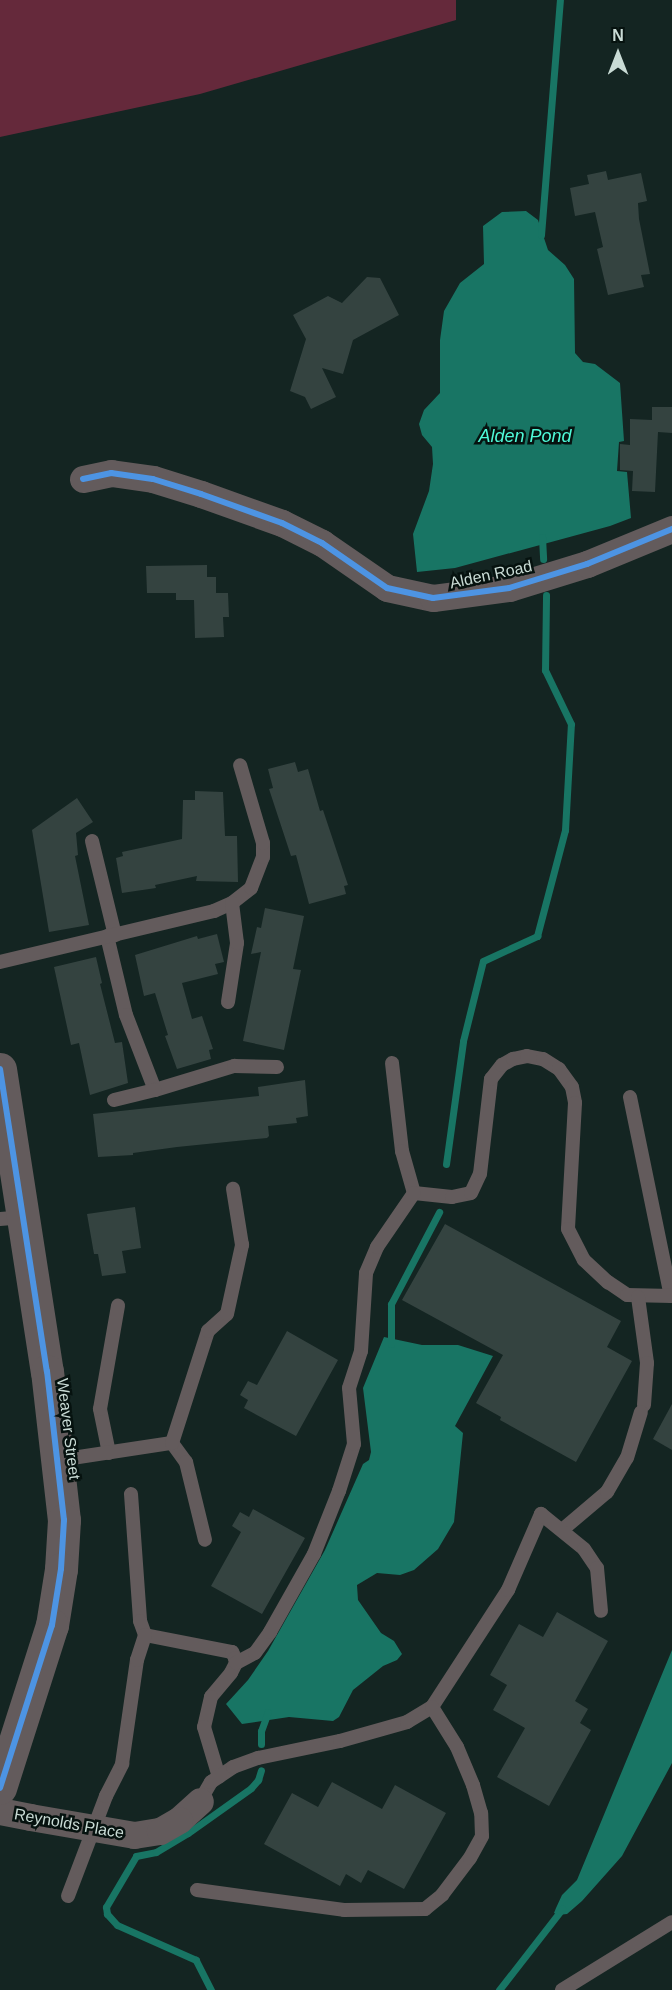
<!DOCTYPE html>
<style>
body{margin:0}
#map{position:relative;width:672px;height:1990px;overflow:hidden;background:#142522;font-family:Helvetica,sans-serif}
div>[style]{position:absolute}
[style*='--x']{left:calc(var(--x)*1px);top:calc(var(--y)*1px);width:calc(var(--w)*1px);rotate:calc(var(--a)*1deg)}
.green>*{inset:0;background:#65293b}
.water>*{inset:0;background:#187564}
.stream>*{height:7px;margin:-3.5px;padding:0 3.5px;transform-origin:3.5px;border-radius:3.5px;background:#187564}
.building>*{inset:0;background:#344340}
.service>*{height:14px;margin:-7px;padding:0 7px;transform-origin:7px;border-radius:7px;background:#635b5c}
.minor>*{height:27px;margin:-13.5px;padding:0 13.5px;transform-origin:13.5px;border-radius:13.5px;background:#635b5c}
.tertiary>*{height:33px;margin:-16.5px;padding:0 16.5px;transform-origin:16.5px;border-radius:16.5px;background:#635b5c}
.minor-bridge>*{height:27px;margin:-13.5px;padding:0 13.5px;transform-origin:13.5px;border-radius:13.5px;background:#635b5c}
.cycleway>*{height:6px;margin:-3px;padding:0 3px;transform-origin:3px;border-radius:3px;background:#4d94e3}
span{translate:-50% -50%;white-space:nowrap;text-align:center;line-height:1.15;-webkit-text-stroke:5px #06120f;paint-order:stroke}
.street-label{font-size:16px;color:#c9dbd5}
.water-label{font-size:18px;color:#4ff9d8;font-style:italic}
.north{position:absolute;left:588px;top:24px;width:60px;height:60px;-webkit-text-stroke:4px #06120f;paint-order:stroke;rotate:0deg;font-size:16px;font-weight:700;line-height:24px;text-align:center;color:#c9dbd5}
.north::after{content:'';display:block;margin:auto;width:21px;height:27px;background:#c9dbd5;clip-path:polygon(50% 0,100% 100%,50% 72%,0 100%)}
</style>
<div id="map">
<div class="green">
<i style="clip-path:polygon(0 0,456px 0,456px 20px,200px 94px,0 137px)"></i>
</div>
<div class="water">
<i style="clip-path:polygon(526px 211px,538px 220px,548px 250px,565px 265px,574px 279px,575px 353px,583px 362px,595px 364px,620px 383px,624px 441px,619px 442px,617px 471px,627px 472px,631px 518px,610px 526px,455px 568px,417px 572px,413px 534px,429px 491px,433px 464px,432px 447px,422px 435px,419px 424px,424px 410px,440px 393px,440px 340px,444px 311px,460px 283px,484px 264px,483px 226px,502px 212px)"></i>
<i style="clip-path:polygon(384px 1337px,422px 1345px,458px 1345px,493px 1356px,455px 1426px,463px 1433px,454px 1522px,438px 1549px,414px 1570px,400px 1575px,377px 1573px,357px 1585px,358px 1600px,381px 1633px,394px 1641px,402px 1654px,397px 1660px,383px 1666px,353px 1690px,339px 1717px,333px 1721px,289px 1717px,242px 1724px,226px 1704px,248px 1680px,268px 1651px,325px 1550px,363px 1464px,369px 1460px,371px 1452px,363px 1388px)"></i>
<i style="clip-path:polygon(672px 1650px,672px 1763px,622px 1856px,582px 1901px,567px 1914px,558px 1915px,554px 1913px,556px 1908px,562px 1895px,577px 1880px)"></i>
</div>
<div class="stream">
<i style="--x:541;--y:235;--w:236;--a:-85.4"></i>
<i style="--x:542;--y:537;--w:22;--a:87"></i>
<i style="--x:446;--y:1164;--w:124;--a:-82.1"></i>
<i style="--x:463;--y:1041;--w:82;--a:-76"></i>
<i style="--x:483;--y:961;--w:60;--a:-24.8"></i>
<i style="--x:537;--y:936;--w:110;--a:-75.2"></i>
<i style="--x:565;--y:830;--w:106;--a:-86.8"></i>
<i style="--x:571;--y:724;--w:60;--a:-115.7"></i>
<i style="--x:545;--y:670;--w:75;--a:-89.2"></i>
<i style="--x:391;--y:1344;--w:40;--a:-90"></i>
<i style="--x:391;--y:1304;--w:104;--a:-62.4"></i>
<i style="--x:261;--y:1744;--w:13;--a:-90"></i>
<i style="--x:261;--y:1731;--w:20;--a:-70"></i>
<i style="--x:211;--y:1990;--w:34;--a:-117"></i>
<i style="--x:196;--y:1960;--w:86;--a:-156.1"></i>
<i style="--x:117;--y:1925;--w:15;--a:-132"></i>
<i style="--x:107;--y:1914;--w:7;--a:-98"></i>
<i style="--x:106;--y:1907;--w:59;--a:-59.5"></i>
<i style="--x:136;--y:1856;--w:20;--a:-11"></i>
<i style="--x:156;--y:1852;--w:37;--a:-31"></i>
<i style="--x:188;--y:1833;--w:77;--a:-35.5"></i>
<i style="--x:251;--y:1788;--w:11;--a:-49"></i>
<i style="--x:258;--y:1780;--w:10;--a:-73"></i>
<i style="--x:499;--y:1990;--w:103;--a:-52.1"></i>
</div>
<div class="building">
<i style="clip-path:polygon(606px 171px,608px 180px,641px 173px,647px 201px,638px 203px,639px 219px,650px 274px,641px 275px,644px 287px,608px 295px,597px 249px,603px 247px,595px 212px,575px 216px,570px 188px,589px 184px,587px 175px)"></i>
<i style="clip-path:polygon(367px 277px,380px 278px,399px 315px,353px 340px,343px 374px,322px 368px,336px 397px,311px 409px,305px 397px,290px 391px,306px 339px,293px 315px,328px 296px,342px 303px)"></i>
<i style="clip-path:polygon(652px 407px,672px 407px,672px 433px,658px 432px,655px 492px,632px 491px,633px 471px,620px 470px,620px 444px,630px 445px,630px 419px,652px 420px)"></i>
<i style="clip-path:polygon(207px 565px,207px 577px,216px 577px,216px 593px,228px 593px,229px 617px,223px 617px,224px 637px,195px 638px,194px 600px,176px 600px,176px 593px,147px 593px,146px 566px)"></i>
<i style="clip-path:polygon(295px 762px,298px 772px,308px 769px,320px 811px,323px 810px,348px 885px,344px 886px,346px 894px,309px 904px,296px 855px,291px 856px,269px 789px,273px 788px,268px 769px)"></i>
<i style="clip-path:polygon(195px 791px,223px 792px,225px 836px,237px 836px,238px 882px,196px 881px,197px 876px,155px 885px,156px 888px,122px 893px,116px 858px,123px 856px,122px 852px,182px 839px,183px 800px,195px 800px)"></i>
<i style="clip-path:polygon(77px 798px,93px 822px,76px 833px,78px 855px,75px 856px,89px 925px,49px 932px,32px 830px)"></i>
<i style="clip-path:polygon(265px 908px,304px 916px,293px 969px,301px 970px,284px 1050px,243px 1041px,261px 952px,251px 954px,257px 927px,261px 928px)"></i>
<i style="clip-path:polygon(217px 934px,224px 962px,215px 964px,218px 974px,182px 983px,192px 1019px,202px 1016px,213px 1049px,209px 1050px,211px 1059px,177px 1069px,165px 1036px,168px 1035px,155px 993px,144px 996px,135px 955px,197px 936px,198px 939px)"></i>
<i style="clip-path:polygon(96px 957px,102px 983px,100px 984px,115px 1043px,122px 1042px,128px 1083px,90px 1095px,79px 1043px,71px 1045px,54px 967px)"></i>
<i style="clip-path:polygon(305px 1080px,308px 1116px,296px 1118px,297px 1123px,268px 1126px,269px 1136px,267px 1138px,177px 1147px,133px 1153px,133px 1155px,98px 1157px,93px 1114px,259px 1096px,258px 1087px)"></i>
<i style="clip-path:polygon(135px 1207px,141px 1248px,122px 1251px,126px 1273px,102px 1276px,98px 1254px,94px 1254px,87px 1214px)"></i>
<i style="clip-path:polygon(445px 1224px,621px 1321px,607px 1347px,632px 1361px,576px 1462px,500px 1420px,501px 1417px,476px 1403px,503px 1355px,402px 1300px)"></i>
<i style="clip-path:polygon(287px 1331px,338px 1360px,296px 1436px,244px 1408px,248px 1400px,240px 1395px,248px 1381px,257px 1385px)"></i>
<i style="clip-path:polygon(672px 1404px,672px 1450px,653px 1439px)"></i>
<i style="clip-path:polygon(253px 1509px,305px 1538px,262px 1614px,211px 1586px,241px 1532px,232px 1526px,240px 1512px,249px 1517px)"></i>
<i style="clip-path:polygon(557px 1612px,608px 1641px,575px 1701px,588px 1709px,580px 1723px,591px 1730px,549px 1806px,497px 1777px,525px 1728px,493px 1710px,507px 1685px,490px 1675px,519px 1624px,543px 1637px)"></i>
<i style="clip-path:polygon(332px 1782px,382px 1809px,395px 1785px,446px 1813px,404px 1889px,368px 1870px,361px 1883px,346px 1874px,340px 1886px,264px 1844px,292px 1793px,318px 1807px)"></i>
</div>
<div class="service">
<i style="--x:92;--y:841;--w:97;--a:76.3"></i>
<i style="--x:107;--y:936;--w:81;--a:76.5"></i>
<i style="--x:126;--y:1015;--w:80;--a:68.9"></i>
<i style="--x:155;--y:1090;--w:83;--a:-16.9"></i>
<i style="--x:234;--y:1066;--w:43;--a:1.3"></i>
<i style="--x:0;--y:962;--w:220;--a:-13.4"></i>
<i style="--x:214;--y:911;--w:20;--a:-24"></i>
<i style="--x:232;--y:903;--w:24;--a:-38"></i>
<i style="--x:251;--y:888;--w:33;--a:-69"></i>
<i style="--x:263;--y:857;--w:14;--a:-90"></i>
<i style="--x:263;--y:843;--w:81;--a:-106.4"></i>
<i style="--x:228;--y:1002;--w:60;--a:-81.3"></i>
<i style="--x:237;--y:943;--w:40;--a:-97.1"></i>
<i style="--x:392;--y:1063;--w:89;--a:83.5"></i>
<i style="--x:402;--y:1151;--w:44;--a:74.1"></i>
<i style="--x:630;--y:1097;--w:203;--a:78.4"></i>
<i style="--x:114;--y:1100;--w:42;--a:-13.7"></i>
<i style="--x:414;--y:1193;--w:38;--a:6"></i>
<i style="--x:452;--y:1197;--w:19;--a:-12"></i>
<i style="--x:471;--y:1193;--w:21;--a:-65"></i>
<i style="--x:480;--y:1174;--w:96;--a:-83.4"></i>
<i style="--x:491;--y:1079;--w:18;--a:-52"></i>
<i style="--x:502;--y:1065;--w:13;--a:-29"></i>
<i style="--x:513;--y:1059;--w:14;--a:-12"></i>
<i style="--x:527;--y:1056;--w:16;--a:11"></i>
<i style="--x:543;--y:1059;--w:19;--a:32"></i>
<i style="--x:559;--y:1069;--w:22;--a:54"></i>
<i style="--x:572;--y:1087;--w:16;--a:79"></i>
<i style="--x:575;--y:1103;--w:126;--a:93.2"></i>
<i style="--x:568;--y:1229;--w:35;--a:63"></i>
<i style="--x:584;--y:1260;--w:33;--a:43"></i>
<i style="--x:608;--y:1282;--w:23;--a:34"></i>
<i style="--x:627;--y:1295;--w:45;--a:1.3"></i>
<i style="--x:0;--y:1219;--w:24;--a:-5"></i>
<i style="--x:638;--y:1297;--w:67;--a:82.2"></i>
<i style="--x:647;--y:1363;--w:42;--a:94.1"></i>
<i style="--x:172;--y:1443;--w:24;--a:54"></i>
<i style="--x:186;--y:1462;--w:80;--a:76.3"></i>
<i style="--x:109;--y:1453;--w:45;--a:-101.6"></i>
<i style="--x:100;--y:1409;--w:105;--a:-80.1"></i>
<i style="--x:59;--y:1460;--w:114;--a:-8.6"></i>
<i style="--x:172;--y:1443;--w:118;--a:-72.2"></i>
<i style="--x:208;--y:1331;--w:25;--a:-42"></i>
<i style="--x:227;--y:1314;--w:71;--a:-77.7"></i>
<i style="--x:242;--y:1245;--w:57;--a:-99.1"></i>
<i style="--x:131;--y:1494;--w:127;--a:85.9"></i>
<i style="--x:140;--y:1621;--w:15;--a:70"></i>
<i style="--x:145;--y:1635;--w:89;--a:11.1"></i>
<i style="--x:232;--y:1652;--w:7;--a:63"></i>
<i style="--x:235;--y:1658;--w:5;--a:79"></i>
<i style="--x:236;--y:1663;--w:11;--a:117"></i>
<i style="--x:231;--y:1673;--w:31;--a:130"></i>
<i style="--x:211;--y:1697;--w:31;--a:103"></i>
<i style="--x:204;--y:1727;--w:52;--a:73.3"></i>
<i style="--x:562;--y:1530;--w:59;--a:-40.2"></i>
<i style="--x:607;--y:1492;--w:39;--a:-60"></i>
<i style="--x:627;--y:1458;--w:48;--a:-73.1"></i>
<i style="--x:236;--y:1663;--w:21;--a:-28"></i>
<i style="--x:255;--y:1653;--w:26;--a:-54"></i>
<i style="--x:270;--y:1632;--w:90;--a:-60.6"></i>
<i style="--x:314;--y:1554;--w:68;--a:-68.4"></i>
<i style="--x:339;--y:1491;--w:49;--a:-72.3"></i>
<i style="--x:354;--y:1444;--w:56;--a:-95.1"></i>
<i style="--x:349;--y:1388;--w:39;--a:-72"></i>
<i style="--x:361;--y:1351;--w:78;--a:-86.3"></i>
<i style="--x:366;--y:1273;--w:28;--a:-67"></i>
<i style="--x:377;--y:1247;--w:65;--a:-55.6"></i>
<i style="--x:200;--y:1801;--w:22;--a:-60"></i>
<i style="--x:211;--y:1782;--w:27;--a:-34"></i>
<i style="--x:233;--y:1767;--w:27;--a:-20"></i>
<i style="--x:258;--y:1758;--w:84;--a:-11.7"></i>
<i style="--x:340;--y:1741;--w:70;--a:-15.8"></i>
<i style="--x:407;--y:1722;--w:29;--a:-31"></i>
<i style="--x:432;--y:1707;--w:140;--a:-57"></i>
<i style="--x:508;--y:1590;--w:83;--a:-66.5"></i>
<i style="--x:541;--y:1514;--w:55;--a:39.1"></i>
<i style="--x:584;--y:1549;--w:23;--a:56"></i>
<i style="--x:597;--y:1568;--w:43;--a:84.7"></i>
<i style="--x:197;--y:1890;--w:148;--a:7.7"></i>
<i style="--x:344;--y:1910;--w:81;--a:-0.7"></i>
<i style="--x:425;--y:1909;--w:22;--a:-39"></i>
<i style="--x:442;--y:1895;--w:46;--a:-52.9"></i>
<i style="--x:470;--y:1858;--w:25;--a:-61"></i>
<i style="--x:482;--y:1836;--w:23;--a:-92"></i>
<i style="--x:481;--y:1813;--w:29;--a:-106"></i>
<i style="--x:473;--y:1785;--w:41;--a:-112.8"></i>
<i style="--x:457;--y:1747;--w:47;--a:-122"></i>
<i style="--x:68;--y:1896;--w:107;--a:-69.2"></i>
<i style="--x:106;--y:1796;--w:36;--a:-63"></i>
<i style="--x:122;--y:1764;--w:105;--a:-81.8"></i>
<i style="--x:137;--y:1660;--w:26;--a:-72"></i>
<i style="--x:562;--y:1990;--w:129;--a:-31.7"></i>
</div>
<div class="minor">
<i style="--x:83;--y:479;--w:29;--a:-12"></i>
<i style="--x:111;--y:473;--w:42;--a:8.1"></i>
<i style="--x:153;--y:479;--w:50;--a:17.4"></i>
<i style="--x:201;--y:494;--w:86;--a:19.7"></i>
<i style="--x:282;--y:523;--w:45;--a:26.6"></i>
<i style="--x:322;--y:543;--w:79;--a:34.7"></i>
<i style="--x:387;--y:588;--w:47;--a:12.3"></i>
<i style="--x:433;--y:598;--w:77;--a:-7.5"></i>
<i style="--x:509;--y:588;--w:82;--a:-17.1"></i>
<i style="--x:587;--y:564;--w:92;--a:-22.4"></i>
<i style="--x:0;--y:1811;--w:31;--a:11"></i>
<i style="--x:179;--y:1820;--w:28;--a:-42"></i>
</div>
<div class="tertiary">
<i style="--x:0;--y:1069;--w:306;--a:81.2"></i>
<i style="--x:47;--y:1371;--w:150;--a:83.5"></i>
<i style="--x:64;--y:1520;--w:49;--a:93.5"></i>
<i style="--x:61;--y:1569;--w:57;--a:99.1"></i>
<i style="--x:52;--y:1625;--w:171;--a:107.7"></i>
</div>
<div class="minor-bridge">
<i style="--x:30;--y:1817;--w:106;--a:9.8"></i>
<i style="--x:134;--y:1835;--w:26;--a:-9"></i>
<i style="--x:160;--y:1831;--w:22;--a:-30"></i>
</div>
<div class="cycleway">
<i style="--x:83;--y:479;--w:29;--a:-12"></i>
<i style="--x:111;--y:473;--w:42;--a:8.1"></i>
<i style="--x:153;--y:479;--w:50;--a:17.4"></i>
<i style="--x:201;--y:494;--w:86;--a:19.7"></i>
<i style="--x:282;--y:523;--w:45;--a:26.6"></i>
<i style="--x:322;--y:543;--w:79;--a:34.7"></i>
<i style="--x:387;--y:588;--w:47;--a:12.3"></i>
<i style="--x:433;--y:598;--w:77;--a:-7.5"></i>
<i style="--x:509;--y:588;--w:82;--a:-17.1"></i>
<i style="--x:587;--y:564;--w:92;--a:-22.4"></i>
<i style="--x:0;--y:1069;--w:306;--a:81.2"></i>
<i style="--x:47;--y:1371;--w:150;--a:83.5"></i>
<i style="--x:64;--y:1520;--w:49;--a:93.5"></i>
<i style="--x:61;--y:1569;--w:57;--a:99.1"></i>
<i style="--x:52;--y:1625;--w:171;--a:107.7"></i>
</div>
<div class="street-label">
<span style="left:491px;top:575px;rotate:-12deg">Alden Road</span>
<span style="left:68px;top:1429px;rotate:83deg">Weaver Street</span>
<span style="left:69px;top:1824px;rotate:10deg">Reynolds Place</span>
</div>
<div class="water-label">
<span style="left:525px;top:436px">Alden Pond</span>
</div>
<div class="north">N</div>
</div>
